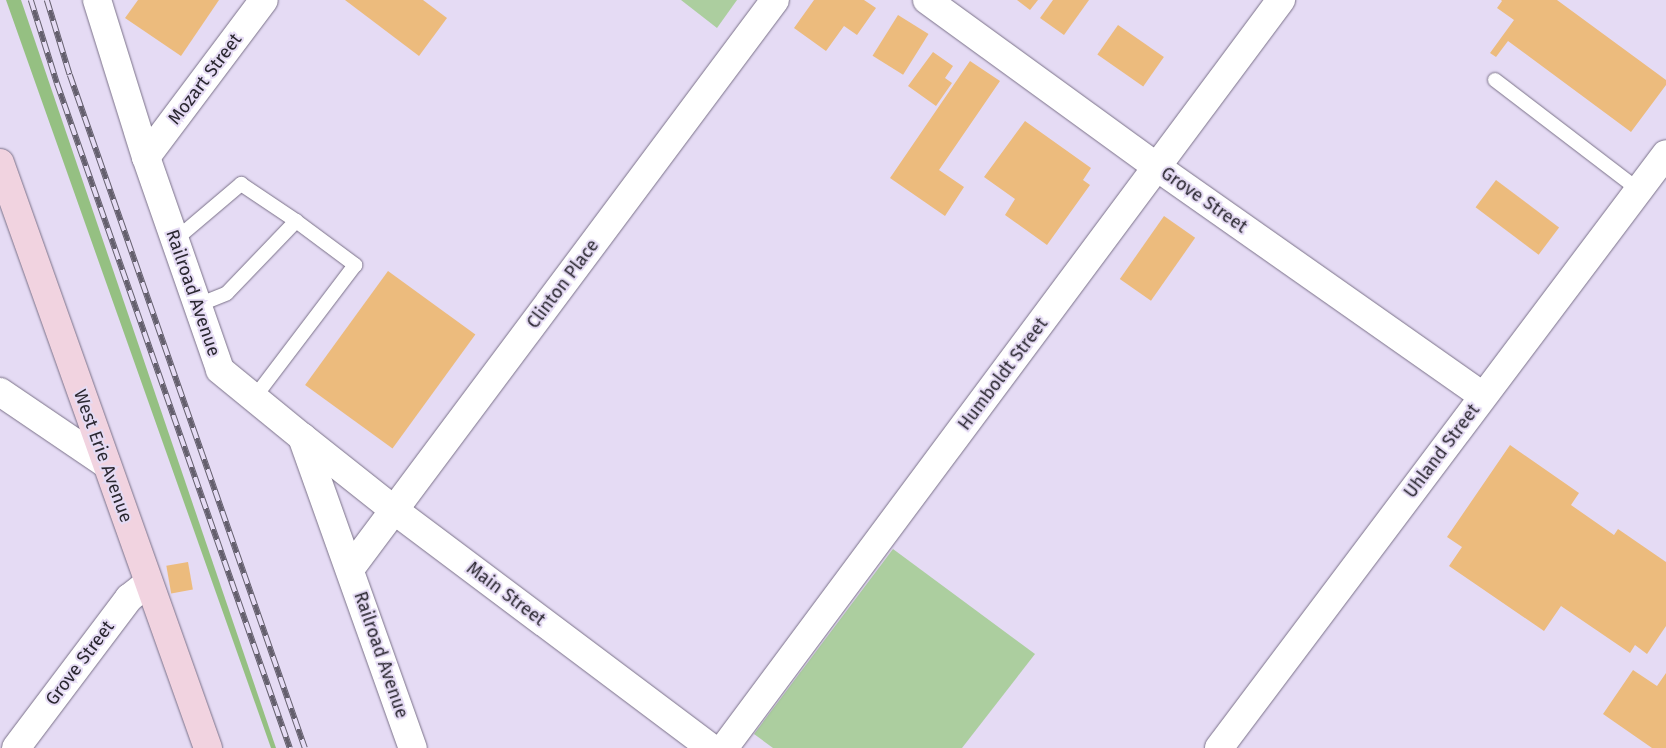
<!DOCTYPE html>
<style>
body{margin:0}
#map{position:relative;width:1666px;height:748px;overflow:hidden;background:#e5dbf4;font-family:"Fira Sans",sans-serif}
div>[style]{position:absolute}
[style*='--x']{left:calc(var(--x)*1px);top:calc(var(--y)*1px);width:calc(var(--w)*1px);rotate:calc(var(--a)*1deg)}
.green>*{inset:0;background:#acce9f}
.forest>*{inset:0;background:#95c082}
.building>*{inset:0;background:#ecbb7d;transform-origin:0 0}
.roads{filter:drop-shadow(0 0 1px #7a7188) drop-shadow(0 0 1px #7a7188)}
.lane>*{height:14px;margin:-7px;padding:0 7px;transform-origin:7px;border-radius:7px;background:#fff}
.street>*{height:28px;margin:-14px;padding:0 14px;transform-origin:14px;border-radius:14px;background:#fff}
.secondary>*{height:28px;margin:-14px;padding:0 14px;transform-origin:14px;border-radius:14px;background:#f1d3e0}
.rail>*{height:5.5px;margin-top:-2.75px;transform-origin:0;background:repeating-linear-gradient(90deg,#e5dbf4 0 11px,#645f6d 0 22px);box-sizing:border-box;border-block:1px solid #645f6d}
span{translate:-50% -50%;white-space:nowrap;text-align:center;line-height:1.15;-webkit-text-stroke:4px #e5dbf4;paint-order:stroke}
.street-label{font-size:18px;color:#2a2730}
</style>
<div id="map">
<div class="green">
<i style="clip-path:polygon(681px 0,737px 0,717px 28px)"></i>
<i style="clip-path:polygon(893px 549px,1035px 654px,962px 748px,773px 748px,754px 734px)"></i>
</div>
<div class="forest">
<i style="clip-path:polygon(6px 0,21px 0,276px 748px,271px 748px)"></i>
</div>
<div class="building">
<i style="clip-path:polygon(138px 0,219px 0,181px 56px,125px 18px)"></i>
<i style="clip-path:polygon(345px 0,423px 0,447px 18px,419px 56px)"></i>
<i style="clip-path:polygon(814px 0,864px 0,876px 8px,857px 35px,844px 26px,826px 51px,794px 28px)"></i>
<i style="clip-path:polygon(1017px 0,1038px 0,1030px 10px)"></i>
<i style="clip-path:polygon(1053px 0,1089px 0,1064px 35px,1040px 18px)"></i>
<i style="clip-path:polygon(1501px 0,1557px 0,1666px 80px,1666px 85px,1631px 132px,1508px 41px,1496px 57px,1490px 53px,1514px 20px,1497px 8px,1502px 1px)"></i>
<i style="left:898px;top:15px;width:36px;height:48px;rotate:32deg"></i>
<i style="left:1118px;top:25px;width:56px;height:36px;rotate:35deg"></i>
<i style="clip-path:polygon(933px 52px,953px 66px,945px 78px,952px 83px,936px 106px,908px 86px)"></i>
<i style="clip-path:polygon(970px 61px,1000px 81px,939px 170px,964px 187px,945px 216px,890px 178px)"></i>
<i style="clip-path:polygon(1025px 121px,1091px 168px,1083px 180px,1090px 185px,1047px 245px,1005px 215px,1015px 199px,984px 177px)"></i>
<i style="left:1496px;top:180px;width:79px;height:34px;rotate:37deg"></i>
<i style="left:1164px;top:216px;width:38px;height:77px;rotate:35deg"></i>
<i style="left:388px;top:271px;width:108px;height:141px;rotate:36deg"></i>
<i style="clip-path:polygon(1510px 445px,1579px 493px,1571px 505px,1614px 535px,1618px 529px,1666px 562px,1666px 626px,1647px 654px,1635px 645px,1630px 653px,1561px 606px,1544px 631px,1449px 566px,1462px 547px,1447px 537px)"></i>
<i style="left:188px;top:562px;width:28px;height:22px;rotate:80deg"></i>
<i style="clip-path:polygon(1633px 670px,1657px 686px,1666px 673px,1666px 748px,1652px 748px,1603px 714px)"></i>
</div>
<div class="roads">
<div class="lane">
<i style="--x:1495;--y:80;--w:181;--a:37.4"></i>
<i style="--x:175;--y:240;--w:87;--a:-40.3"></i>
<i style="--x:241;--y:184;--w:66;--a:33.9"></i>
<i style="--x:198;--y:305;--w:31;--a:-22"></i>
<i style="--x:227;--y:293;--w:100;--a:-46.2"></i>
<i style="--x:296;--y:221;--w:74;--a:36.7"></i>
<i style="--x:355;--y:265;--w:167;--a:127.2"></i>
</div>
<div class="street">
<i style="--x:97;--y:0;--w:164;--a:72.7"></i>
<i style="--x:146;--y:157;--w:225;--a:70.8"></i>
<i style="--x:220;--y:370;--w:106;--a:39.3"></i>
<i style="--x:302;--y:437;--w:330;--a:70.4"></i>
<i style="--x:927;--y:0;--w:284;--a:36"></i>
<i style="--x:1157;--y:167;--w:398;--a:35.1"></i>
<i style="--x:146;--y:157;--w:196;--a:-53.1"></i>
<i style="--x:0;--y:392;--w:127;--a:34.1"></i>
<i style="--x:302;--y:437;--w:117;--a:38.4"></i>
<i style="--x:394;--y:510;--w:396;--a:36.9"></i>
<i style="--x:350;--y:569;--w:710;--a:-53.24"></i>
<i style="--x:16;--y:748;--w:188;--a:-53"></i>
<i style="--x:129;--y:598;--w:24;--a:-38"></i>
<i style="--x:724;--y:748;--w:933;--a:-53.33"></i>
<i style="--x:1219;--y:748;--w:743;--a:-53.04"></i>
</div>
<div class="secondary">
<i style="--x:0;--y:163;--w:621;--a:70.43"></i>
</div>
</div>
<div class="rail">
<i style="--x:31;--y:0;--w:87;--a:72.6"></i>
<i style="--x:57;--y:83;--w:705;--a:70.69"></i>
<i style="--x:47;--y:0;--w:78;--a:73"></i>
<i style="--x:70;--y:75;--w:713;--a:70.75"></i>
</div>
<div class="street-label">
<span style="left:205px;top:79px;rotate:-53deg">Mozart Street</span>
<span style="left:1204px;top:200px;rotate:35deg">Grove Street</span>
<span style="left:563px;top:284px;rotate:-53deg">Clinton Place</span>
<span style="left:193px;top:293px;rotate:71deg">Railroad Avenue</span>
<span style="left:1003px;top:374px;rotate:-53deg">Humboldt Street</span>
<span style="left:1442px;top:451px;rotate:-53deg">Uhland Street</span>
<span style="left:103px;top:456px;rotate:70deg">West Erie Avenue</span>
<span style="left:506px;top:594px;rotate:37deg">Main Street</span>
<span style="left:381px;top:655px;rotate:71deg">Railroad Avenue</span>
<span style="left:80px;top:663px;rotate:-53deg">Grove Street</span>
</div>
</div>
